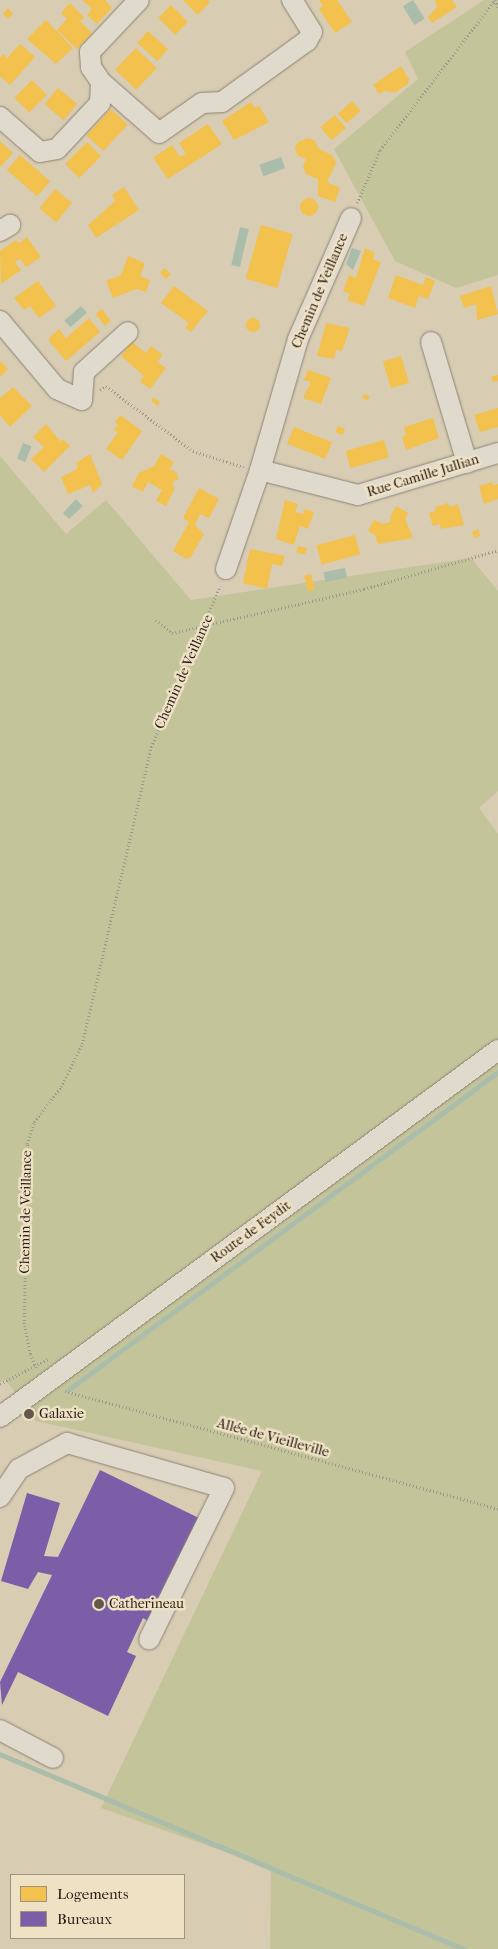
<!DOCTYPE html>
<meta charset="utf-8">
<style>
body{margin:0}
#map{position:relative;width:498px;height:1949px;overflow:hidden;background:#d8ccb3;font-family:"IM FELL French Canon",serif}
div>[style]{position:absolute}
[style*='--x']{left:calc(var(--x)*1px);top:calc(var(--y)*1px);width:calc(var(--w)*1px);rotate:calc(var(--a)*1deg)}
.green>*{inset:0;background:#c4c49b}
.water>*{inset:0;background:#aabdab;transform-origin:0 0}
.homes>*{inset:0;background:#f2c14e;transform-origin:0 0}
.round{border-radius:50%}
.offices>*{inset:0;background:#7b5ea7}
.stream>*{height:4.5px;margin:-2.25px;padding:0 2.25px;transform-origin:2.25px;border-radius:2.25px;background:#aabdab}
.path>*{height:2.5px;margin-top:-1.25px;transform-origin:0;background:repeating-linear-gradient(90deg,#9e998f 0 1px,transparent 0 3.5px)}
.roads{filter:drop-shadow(0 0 1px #8c8375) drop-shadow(0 0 1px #8c8375)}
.minor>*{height:20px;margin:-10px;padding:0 10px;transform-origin:10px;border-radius:10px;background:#e0dacd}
.dots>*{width:14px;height:14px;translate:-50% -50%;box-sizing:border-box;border:2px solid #efe2c4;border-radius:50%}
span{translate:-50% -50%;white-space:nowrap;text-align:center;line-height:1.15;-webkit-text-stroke:5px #efe2c4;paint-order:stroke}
.street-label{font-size:14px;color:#261a15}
.poi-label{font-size:14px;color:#261a15}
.left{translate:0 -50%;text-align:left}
.legend{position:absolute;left:10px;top:1874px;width:175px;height:65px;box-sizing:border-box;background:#efe2c4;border:1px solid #9f927e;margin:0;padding:6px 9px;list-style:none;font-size:15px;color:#261a15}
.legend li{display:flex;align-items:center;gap:10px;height:25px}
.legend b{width:25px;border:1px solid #9f927e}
</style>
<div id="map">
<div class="green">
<i style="clip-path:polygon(484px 0,498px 0,498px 275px,456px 288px,395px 261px,334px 149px,418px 79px,405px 52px)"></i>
<i style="clip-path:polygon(0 456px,66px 534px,106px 500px,191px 600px,471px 558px,498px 591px,498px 791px,479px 808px,498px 834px,498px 1949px,270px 1949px,271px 1868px,101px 1808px,262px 1471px,36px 1421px,6px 1380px,0 1382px)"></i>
</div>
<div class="water">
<i style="left:413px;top:0;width:22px;height:12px;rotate:58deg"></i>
<i style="left:281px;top:157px;width:12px;height:23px;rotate:70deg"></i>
<i style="left:240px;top:227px;width:9px;height:39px;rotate:13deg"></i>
<i style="clip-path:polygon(352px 248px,361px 251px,353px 270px,346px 264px)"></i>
<i style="left:81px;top:306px;width:9px;height:22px;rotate:49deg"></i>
<i style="left:23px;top:443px;width:9px;height:17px;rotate:21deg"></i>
<i style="clip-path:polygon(76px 499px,83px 506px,69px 519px,63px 513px)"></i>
<i style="left:345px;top:568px;width:10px;height:22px;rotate:79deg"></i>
</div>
<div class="homes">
<i style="clip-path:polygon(82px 0,105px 0,112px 8px,97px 24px,87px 15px,92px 9px)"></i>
<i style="clip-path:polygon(183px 0,208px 0,210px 2px,198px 15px)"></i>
<i style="clip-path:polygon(319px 0,337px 0,352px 22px,335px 33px,319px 9px,323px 6px)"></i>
<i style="clip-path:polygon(435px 0,452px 0,457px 7px,432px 23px,428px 17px,437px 7px)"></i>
<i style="clip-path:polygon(70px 3px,84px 17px,80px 21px,92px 33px,77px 49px,57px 30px,67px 19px,61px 13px)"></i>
<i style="left:171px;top:5px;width:24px;height:18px;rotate:45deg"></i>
<i style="clip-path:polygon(8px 8px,13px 14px,8px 19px,3px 13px)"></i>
<i style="clip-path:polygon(46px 20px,73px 48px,56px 64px,27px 39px)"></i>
<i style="left:148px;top:31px;width:27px;height:16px;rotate:42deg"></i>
<i style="clip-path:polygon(20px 44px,35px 57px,10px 85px,0 76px,0 58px,3px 54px,7px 58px)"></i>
<i style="left:136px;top:48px;width:29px;height:30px;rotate:44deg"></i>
<i style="clip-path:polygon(401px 66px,409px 79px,408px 84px,395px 93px,385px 91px,379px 94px,373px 85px)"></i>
<i style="left:32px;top:80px;width:21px;height:25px;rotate:45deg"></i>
<i style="left:58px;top:88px;width:25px;height:21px;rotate:40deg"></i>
<i style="left:352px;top:101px;width:13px;height:19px;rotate:48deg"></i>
<i style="clip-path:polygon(251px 102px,255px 108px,259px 106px,269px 122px,234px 140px,222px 121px)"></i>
<i style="left:111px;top:109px;width:23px;height:36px;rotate:43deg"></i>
<i style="left:335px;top:115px;width:17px;height:19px;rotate:50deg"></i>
<i style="clip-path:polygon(208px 124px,222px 144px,168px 179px,153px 158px,172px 145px,180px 157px,186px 154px,179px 143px)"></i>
<i style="clip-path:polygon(309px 138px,315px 141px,318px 148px,333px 156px,336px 163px,327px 182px,340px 188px,335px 202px,318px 196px,318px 179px,306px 174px,303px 166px,306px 159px,297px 155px,295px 148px,298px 142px)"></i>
<i style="clip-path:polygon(0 141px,13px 153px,0 167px)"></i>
<i style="left:87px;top:142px;width:20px;height:31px;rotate:45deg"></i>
<i style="left:20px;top:155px;width:40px;height:20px;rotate:41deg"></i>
<i style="clip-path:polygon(124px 187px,139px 210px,96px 238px,88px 225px,115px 201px,112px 195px)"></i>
<i style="left:55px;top:189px;width:22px;height:25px;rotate:39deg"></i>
<i class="round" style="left:300px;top:198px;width:18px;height:18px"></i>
<i style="left:261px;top:225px;width:33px;height:56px;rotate:16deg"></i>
<i style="clip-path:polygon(27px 237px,41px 257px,26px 267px,20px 259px,15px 262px,21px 270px,1px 284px,0 251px,16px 240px,19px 243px)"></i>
<i style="clip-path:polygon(365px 248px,375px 253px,373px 259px,381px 262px,364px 306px,347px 300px,350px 294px,343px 291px,349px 275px,356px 278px)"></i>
<i style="clip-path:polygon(128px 256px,145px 263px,140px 276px,150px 280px,146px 292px,136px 289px,113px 298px,106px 281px,121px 275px)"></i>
<i style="clip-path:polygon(164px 268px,171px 274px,166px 279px,160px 273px)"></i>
<i style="clip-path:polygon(396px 275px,423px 285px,426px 277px,435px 281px,428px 299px,419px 296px,415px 308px,388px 298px)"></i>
<i style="clip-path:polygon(38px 281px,56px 306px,39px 318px,30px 306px,24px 310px,14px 298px)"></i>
<i style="clip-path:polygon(174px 286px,208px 311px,191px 332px,185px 328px,189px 323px,161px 303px)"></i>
<i style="clip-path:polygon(491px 286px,498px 314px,477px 320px,476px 304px,464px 308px,460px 296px)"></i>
<i style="left:102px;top:309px;width:15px;height:8px;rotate:53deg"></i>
<i class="round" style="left:246px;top:318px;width:14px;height:14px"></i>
<i style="clip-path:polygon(89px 318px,100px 332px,66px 361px,49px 341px,50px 337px,59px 329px,66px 338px)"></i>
<i style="clip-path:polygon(326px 323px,350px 328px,342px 351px,336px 350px,334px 359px,317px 356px)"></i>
<i style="clip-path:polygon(132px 342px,146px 353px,151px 346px,163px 355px,157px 362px,166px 368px,150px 389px,140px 381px,144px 376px,121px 356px)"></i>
<i style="left:401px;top:356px;width:28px;height:19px;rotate:73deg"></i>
<i style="clip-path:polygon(0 361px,8px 369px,0 377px)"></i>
<i style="clip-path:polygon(308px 370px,331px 378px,321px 404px,303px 398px,311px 382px,304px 380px)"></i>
<i style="clip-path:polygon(498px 375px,498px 381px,493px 382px,491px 377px)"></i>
<i style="clip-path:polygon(13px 387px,32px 406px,10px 427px,0 415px,0 398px)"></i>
<i style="clip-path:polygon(364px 394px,370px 396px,368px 400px,362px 398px)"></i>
<i style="clip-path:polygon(153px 397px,160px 402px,158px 406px,151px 401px)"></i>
<i style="clip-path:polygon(498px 408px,498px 427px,480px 432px,474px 415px)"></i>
<i style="clip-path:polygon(120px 415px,142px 431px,122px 460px,106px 449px,118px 432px,114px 430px,118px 424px,115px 422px)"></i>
<i style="clip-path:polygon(433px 418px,439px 438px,406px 450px,402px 437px,406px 435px,404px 427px)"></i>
<i style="clip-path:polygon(46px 424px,61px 442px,63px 439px,70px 446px,44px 472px,31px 459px,44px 447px,33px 437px)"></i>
<i style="clip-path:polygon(338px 426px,345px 429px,343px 435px,335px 432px)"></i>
<i style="left:294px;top:427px;width:41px;height:18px;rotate:22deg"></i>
<i style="left:384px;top:440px;width:18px;height:40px;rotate:74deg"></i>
<i style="clip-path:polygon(90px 454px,102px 484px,93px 493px,90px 485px,68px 494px,61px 477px,74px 471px,78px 467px,76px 463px)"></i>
<i style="clip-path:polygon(161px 454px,174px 462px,170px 469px,177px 473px,178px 480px,173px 481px,174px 490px,166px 506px,156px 501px,162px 490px,148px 482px,143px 492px,132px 486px,139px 473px,154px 466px)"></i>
<i style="clip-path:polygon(492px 482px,493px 485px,498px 484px,498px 499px,484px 504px,479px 486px)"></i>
<i style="clip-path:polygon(199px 488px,219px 499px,209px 518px,200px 514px,195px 525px,204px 534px,191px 557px,186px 559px,173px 551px,189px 522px,183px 518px)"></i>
<i style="clip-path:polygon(285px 500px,298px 504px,295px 512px,303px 514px,305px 509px,314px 512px,308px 529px,300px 526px,294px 545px,276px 539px)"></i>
<i style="clip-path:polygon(448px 503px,450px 507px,458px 504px,464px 525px,441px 529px,440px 524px,433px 526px,429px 513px,436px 511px,435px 507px)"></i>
<i style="clip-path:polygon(396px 506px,408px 513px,405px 519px,413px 538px,378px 544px,375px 535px,368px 531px,374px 520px,383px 524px,391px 522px,390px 517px)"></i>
<i style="clip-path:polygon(478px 529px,480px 536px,474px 538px,472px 532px)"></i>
<i style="left:355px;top:535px;width:20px;height:40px;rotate:75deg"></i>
<i style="clip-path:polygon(298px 546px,307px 548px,305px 555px,296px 552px)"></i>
<i style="clip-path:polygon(250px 549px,285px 556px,282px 566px,272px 564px,267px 589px,243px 583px)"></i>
<i style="left:311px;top:574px;width:16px;height:7px;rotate:76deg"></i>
</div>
<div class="offices">
<i style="clip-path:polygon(100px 1470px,201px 1519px,151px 1623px,143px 1618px,127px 1652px,136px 1656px,108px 1716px,18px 1672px,2px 1705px,0 1682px,52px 1575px,38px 1572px,28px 1589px,1px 1581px,27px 1493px,60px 1503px,44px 1556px,58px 1557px)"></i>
</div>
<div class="stream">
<i style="--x:68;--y:1390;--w:535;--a:-36.48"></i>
<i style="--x:0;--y:1754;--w:503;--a:22.8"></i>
</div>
<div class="path">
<i style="--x:495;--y:0;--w:8;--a:67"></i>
<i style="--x:357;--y:203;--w:58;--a:-66.5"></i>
<i style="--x:380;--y:150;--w:189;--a:-52.5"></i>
<i style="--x:100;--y:390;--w:7;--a:-34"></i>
<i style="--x:106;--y:386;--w:109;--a:36.8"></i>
<i style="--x:193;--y:451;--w:53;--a:17.4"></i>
<i style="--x:156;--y:620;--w:21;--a:39"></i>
<i style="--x:172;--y:633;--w:197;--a:-12.9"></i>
<i style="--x:364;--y:589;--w:140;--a:-16.2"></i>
<i style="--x:36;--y:1368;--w:15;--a:-113"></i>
<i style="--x:30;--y:1354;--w:31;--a:-101"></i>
<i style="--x:24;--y:1324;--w:180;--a:-89"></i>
<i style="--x:27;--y:1144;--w:23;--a:-72"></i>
<i style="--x:34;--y:1122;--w:44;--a:-52.4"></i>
<i style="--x:61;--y:1087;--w:48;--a:-64"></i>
<i style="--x:82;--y:1044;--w:305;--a:-76.9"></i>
<i style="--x:151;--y:747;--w:175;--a:-66.8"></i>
<i style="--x:0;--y:1384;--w:56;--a:-27.5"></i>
<i style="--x:65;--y:1391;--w:449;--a:15.2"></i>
</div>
<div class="roads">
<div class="minor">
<i style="--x:101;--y:82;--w:77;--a:41.3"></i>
<i style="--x:159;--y:133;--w:52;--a:-34.9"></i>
<i style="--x:202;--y:103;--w:20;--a:-3"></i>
<i style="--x:222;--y:102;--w:105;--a:-35.7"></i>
<i style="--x:307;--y:41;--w:10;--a:-61"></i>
<i style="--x:312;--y:32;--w:38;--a:-122"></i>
<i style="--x:0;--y:117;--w:53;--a:41.2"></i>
<i style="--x:40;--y:152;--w:17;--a:-10"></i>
<i style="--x:57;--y:149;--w:63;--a:-46.9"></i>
<i style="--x:100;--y:103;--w:21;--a:-87"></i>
<i style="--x:101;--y:82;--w:18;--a:-124"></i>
<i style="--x:91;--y:67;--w:15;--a:-94"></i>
<i style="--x:90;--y:52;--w:71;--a:-46.7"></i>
<i style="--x:0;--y:231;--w:12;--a:-31"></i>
<i style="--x:0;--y:321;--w:89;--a:50"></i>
<i style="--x:57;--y:389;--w:27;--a:24"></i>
<i style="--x:82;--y:400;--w:28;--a:-86"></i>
<i style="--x:84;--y:372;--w:59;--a:-42.3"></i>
<i style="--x:431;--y:342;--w:126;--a:73.4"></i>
<i style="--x:260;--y:470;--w:101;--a:14.3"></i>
<i style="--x:358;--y:495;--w:146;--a:-16.7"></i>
<i style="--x:226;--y:569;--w:105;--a:-71"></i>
<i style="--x:260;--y:470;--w:136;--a:-73.8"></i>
<i style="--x:298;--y:339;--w:132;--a:-66.3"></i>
<i style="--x:0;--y:1417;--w:619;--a:-36.39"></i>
<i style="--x:0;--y:1497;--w:34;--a:-56"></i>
<i style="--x:19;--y:1469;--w:55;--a:-28.4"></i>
<i style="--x:67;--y:1443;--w:163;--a:16"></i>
<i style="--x:224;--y:1488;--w:169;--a:116.3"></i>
<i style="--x:0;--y:1730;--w:60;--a:27.8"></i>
</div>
</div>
<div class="dots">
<i style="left:29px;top:1414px;background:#64584c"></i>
<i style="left:99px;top:1604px;background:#64584c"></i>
</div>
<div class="street-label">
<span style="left:320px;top:291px;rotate:-67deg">Chemin de Veillance</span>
<span style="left:423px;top:476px;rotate:-17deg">Rue Camille Jullian</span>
<span style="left:184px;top:672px;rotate:-66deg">Chemin de Veillance</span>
<span style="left:26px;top:1212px;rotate:-89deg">Chemin de Veillance</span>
<span style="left:251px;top:1232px;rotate:-36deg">Route de Feydit</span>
<span style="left:273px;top:1438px;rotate:15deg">Allée de Vieilleville</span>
</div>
<div class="poi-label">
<span class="left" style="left:39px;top:1414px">Galaxie</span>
<span class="left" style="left:109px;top:1604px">Catherineau</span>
</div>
<ul class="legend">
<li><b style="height:14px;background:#f2c14e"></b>Logements</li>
<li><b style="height:14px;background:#7b5ea7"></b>Bureaux</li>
</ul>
</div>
